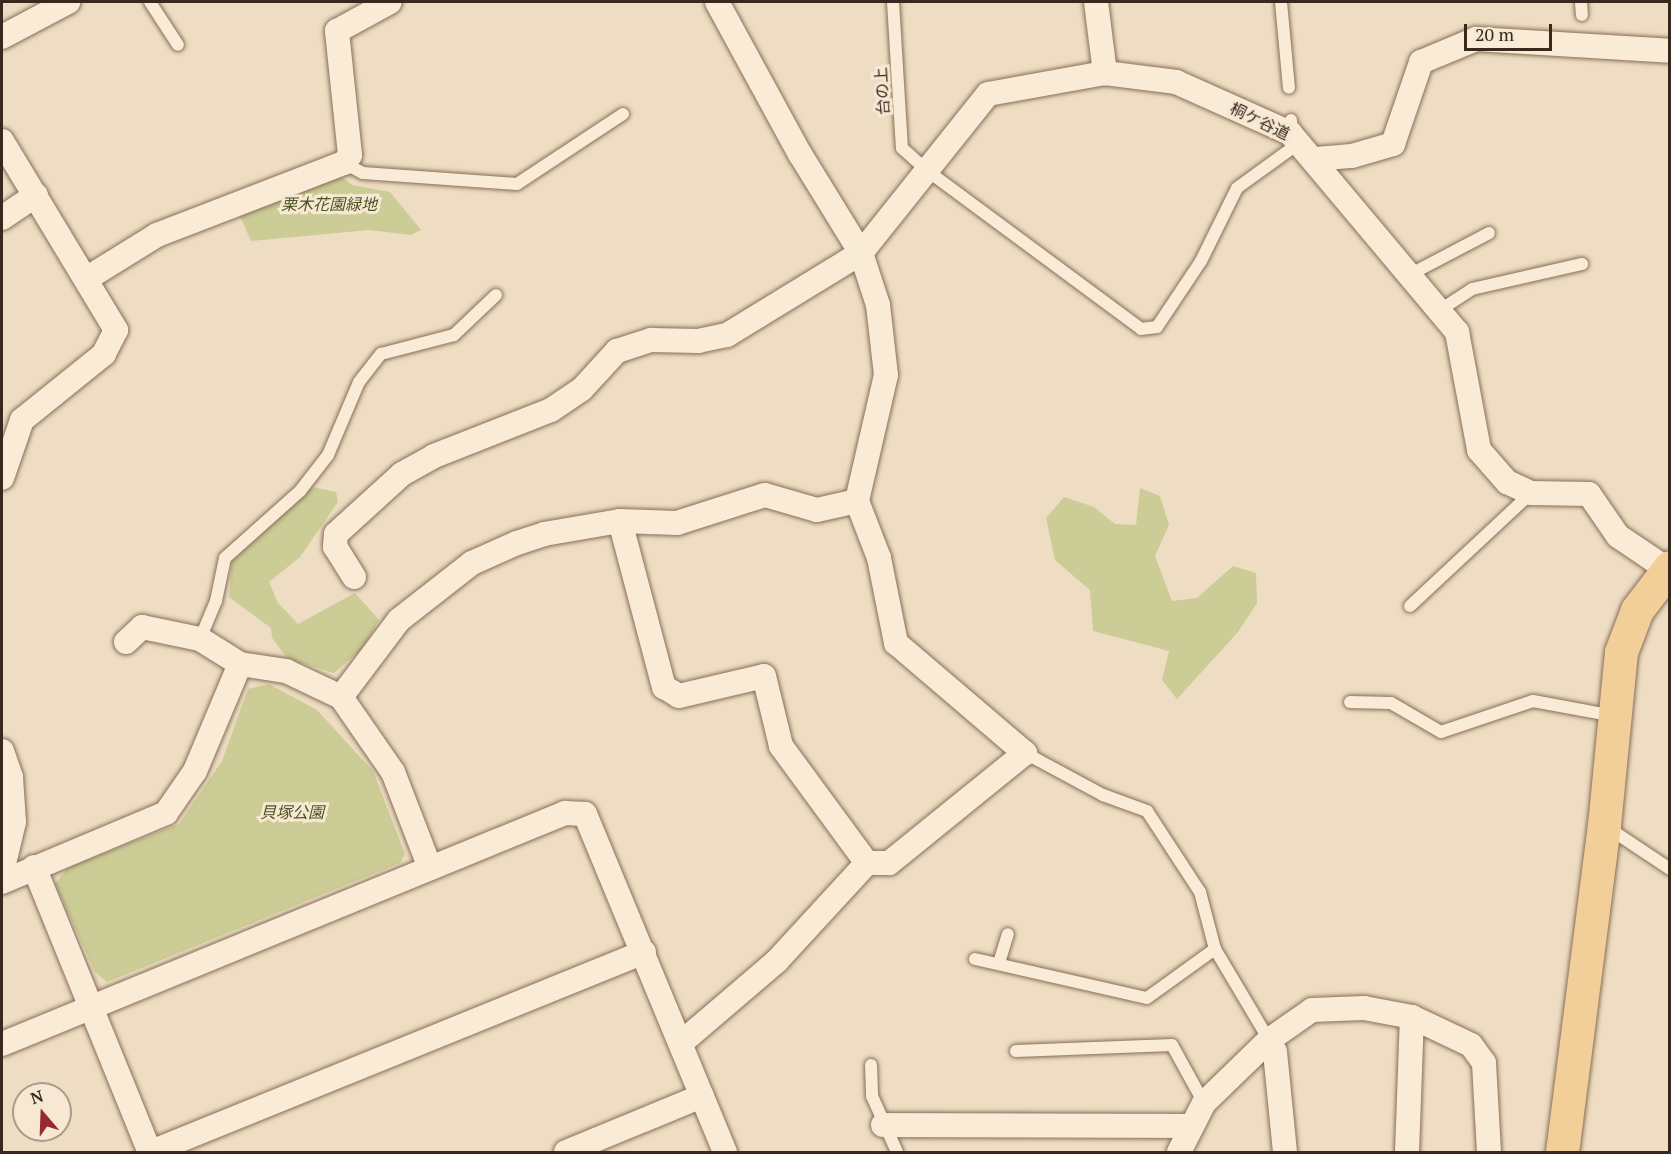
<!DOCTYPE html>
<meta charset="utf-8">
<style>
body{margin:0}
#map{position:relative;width:1671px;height:1154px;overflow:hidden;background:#eeddc2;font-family:"PT Serif","Noto Sans JP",serif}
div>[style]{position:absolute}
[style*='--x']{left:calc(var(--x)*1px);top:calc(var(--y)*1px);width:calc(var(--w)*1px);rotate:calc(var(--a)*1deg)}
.green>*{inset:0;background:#cbcc96}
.roads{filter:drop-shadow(0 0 2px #886e59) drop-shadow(0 0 2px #886e59)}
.service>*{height:12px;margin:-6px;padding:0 6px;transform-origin:6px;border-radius:6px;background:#f9ebd5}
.minor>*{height:24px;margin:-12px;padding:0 12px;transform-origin:12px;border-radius:12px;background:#f9ebd5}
.primary>*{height:33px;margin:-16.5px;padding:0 16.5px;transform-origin:16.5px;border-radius:16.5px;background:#f2cf99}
span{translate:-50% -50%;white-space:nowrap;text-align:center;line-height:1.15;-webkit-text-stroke:6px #f6e8d2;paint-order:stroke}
.street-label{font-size:16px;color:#38281d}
.park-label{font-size:16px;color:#4c5424;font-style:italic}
.frame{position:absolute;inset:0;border:3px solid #38281d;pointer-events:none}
.north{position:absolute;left:12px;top:1082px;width:60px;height:60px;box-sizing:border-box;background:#f6e8d2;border:2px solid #aa9b8a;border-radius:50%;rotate:341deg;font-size:16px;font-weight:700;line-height:24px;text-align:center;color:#38281d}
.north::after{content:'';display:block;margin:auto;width:21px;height:27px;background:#982933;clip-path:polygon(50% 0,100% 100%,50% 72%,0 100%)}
.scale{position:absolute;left:1464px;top:24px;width:88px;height:27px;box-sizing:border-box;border:3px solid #38281d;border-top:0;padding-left:8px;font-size:18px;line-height:21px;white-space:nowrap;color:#38281d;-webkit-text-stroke:4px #f6e8d2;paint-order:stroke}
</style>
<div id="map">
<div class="green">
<i style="clip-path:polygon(334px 171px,352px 185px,390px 192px,421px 230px,411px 235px,369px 230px,251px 241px,238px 212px)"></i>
<i style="clip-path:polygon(312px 487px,336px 492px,338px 502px,300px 557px,269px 582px,278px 603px,298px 624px,355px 593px,379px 620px,363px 648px,334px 673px,288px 659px,272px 638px,271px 628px,229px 597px,232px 561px)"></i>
<i style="clip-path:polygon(1140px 488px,1160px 496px,1169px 525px,1155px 556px,1172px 601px,1197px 598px,1233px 566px,1256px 573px,1257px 603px,1238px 632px,1177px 699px,1162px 680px,1169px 651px,1093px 631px,1090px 590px,1055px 560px,1046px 518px,1064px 497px,1094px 507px,1115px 524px,1136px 525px)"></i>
<i style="clip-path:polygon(269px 684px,317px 710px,373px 771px,405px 854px,400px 863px,107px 982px,95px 972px,55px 884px,67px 868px,179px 824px,222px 761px,248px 689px)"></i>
</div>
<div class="roads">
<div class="service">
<i style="--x:150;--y:2;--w:51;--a:56.9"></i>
<i style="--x:893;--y:2;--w:146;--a:86.5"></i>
<i style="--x:902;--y:148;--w:31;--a:42"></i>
<i style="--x:925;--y:169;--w:269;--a:36.5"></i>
<i style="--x:1141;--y:329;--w:16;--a:-7"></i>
<i style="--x:1157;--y:327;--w:79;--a:-56.3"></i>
<i style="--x:1201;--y:261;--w:81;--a:-63.7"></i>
<i style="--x:1237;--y:188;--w:68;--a:-36"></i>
<i style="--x:1292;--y:148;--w:28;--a:-92"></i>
<i style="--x:1281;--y:2;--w:86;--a:84.7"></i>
<i style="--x:1581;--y:2;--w:13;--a:86"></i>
<i style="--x:344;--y:163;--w:21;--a:28"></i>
<i style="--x:363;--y:173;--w:154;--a:4.1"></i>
<i style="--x:517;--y:184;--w:127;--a:-33.4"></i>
<i style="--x:1411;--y:274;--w:88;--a:-27.7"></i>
<i style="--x:1440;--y:310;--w:38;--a:-33"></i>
<i style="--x:1472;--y:289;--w:113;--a:-12.8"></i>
<i style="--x:1410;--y:606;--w:166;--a:-43"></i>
<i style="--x:200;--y:639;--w:41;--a:-67.2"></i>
<i style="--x:216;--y:601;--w:44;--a:-78.2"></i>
<i style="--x:225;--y:558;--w:101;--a:-41.8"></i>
<i style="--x:300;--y:491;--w:46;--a:-52.1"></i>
<i style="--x:328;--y:455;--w:79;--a:-67"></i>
<i style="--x:359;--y:382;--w:36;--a:-52"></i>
<i style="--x:381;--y:354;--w:75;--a:-14.6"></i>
<i style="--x:454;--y:335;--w:58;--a:-43.6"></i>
<i style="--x:1350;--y:702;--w:41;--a:1.4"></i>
<i style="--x:1391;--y:703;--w:58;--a:30.1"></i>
<i style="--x:1441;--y:732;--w:97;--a:-18.6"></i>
<i style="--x:1533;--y:701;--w:82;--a:10.5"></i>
<i style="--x:1025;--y:753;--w:89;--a:28.3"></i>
<i style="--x:1103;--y:795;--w:47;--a:20"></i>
<i style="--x:1147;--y:811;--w:97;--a:56.8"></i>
<i style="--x:1200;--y:892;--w:59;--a:75.3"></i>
<i style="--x:1215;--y:949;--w:106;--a:59.3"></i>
<i style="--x:1607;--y:827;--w:76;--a:33.7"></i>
<i style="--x:975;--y:959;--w:176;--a:12.8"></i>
<i style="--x:1147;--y:998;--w:84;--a:-35.8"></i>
<i style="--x:999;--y:963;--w:30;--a:-73"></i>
<i style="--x:1016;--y:1051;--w:156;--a:-2.2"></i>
<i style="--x:1172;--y:1045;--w:66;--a:61.1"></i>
<i style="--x:871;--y:1065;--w:31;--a:88"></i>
<i style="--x:872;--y:1096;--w:61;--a:65.9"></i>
</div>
<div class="minor">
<i style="--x:717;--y:2;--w:173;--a:61.4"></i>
<i style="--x:800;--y:154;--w:116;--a:58.4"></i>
<i style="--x:861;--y:253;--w:55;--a:71.9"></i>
<i style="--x:878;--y:305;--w:70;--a:83.5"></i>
<i style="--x:886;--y:375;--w:129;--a:103"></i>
<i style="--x:1096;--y:2;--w:72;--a:82.8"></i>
<i style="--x:2;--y:37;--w:75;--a:-27.9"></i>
<i style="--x:2;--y:141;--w:221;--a:58.9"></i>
<i style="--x:116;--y:330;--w:27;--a:117"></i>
<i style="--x:104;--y:354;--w:105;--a:141.2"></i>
<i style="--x:22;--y:420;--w:61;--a:109"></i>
<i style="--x:1316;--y:159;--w:36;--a:-5"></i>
<i style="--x:1352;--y:156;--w:43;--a:-16.3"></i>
<i style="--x:1393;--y:144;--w:87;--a:-71.1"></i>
<i style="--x:1421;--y:62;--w:60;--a:-22.7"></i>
<i style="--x:1476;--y:39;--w:194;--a:3.5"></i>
<i style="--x:2;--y:218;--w:41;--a:-34.1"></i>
<i style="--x:86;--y:279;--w:84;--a:-31.8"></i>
<i style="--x:157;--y:235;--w:200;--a:-21.1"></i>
<i style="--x:344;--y:163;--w:10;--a:-53"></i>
<i style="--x:350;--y:155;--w:125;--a:-96"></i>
<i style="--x:337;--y:31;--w:60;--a:-28.7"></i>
<i style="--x:620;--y:521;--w:172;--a:75.2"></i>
<i style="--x:664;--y:687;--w:17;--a:31"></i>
<i style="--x:679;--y:696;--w:87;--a:-13.2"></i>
<i style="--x:764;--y:676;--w:72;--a:76.3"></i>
<i style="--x:781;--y:746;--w:145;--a:53.7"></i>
<i style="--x:354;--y:577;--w:36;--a:-122"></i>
<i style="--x:335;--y:547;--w:13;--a:-86"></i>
<i style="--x:336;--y:534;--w:89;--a:-42.3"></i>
<i style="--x:402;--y:474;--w:37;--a:-29"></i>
<i style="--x:434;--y:456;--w:126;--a:-21.5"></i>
<i style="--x:551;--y:410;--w:37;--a:-34"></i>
<i style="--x:582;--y:389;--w:52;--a:-47.4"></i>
<i style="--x:617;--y:351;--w:36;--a:-18"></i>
<i style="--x:651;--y:340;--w:47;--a:1.2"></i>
<i style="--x:698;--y:341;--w:30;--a:-12"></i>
<i style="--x:727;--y:335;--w:157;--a:-31.5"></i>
<i style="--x:861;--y:253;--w:203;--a:-51.4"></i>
<i style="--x:988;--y:94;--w:119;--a:-10.2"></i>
<i style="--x:1105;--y:73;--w:72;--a:7.2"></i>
<i style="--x:1176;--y:82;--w:125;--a:24.1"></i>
<i style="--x:1290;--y:133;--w:260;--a:50"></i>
<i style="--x:1457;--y:332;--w:120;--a:79.4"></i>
<i style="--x:1479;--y:450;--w:43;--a:48.8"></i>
<i style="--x:1507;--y:482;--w:26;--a:25"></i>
<i style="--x:1531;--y:493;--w:58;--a:1"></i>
<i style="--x:1589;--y:494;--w:51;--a:55.4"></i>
<i style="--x:1618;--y:536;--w:59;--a:34"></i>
<i style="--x:126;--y:642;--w:22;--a:-43"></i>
<i style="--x:142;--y:627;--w:59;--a:11.7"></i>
<i style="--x:200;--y:639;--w:47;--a:32"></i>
<i style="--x:240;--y:664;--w:47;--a:8.7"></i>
<i style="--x:286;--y:671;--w:61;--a:25.3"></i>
<i style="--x:341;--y:697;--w:91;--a:55.3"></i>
<i style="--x:393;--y:772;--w:103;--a:68.9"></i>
<i style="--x:341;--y:697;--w:96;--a:-53"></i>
<i style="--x:399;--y:620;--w:93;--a:-38"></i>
<i style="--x:472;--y:563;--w:49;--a:-24"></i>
<i style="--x:517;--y:543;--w:28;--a:-18"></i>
<i style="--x:544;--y:534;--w:77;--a:-9.7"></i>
<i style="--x:620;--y:521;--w:57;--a:2"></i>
<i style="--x:677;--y:523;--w:92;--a:-17.7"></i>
<i style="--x:765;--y:495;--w:54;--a:16.1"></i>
<i style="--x:817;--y:510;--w:41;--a:-12.7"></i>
<i style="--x:857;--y:501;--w:61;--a:68.9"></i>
<i style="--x:879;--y:558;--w:87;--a:78.7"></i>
<i style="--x:896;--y:643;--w:170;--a:40.5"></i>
<i style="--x:1025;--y:753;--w:175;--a:141"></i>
<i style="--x:889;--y:863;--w:22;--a:180"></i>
<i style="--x:867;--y:863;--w:133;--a:132.6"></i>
<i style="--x:777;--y:961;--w:126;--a:139.5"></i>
<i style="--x:2;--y:751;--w:28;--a:71"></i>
<i style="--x:11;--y:777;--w:45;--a:86.2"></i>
<i style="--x:14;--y:822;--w:51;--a:103.5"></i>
<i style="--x:34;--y:867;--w:308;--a:67.9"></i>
<i style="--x:2;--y:882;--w:178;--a:-22.8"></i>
<i style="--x:166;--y:813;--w:51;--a:-55.4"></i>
<i style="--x:195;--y:771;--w:116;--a:-67.2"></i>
<i style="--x:1269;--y:1040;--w:13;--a:63"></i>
<i style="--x:1275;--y:1052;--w:100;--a:84.3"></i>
<i style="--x:2;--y:1044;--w:609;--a:-22.31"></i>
<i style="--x:565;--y:813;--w:20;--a:3"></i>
<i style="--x:585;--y:814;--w:366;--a:67.5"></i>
<i style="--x:883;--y:1125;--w:309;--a:0.2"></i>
<i style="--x:151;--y:1152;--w:532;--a:-22.08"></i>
<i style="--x:566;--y:1152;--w:147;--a:-22.4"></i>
<i style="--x:1179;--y:1152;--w:55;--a:-63"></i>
<i style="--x:1204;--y:1103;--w:91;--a:-44.1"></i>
<i style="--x:1269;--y:1040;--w:52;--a:-34.9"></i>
<i style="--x:1312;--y:1010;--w:52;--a:-2.2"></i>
<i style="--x:1364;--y:1008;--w:49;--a:10.6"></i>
<i style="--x:1412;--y:1017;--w:65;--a:25.4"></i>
<i style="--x:1471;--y:1045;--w:22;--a:54"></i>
<i style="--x:1484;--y:1063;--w:89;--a:86.8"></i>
<i style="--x:1407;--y:1152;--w:135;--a:-87.9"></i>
</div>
<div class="primary">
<i style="--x:1562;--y:1152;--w:330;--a:-82.7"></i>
<i style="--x:1604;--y:825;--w:174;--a:-84.4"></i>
<i style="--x:1621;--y:652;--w:45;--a:-69.1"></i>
<i style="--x:1637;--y:610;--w:54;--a:-52.5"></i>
</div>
</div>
<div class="street-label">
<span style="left:882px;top:91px;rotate:-94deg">台の上</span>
<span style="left:1260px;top:121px;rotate:26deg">桐ケ谷道</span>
</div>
<div class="park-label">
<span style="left:329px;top:204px">栗木花園緑地</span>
<span style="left:292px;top:812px">貝塚公園</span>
</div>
<div class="frame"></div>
<div class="north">N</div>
<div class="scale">20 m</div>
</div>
